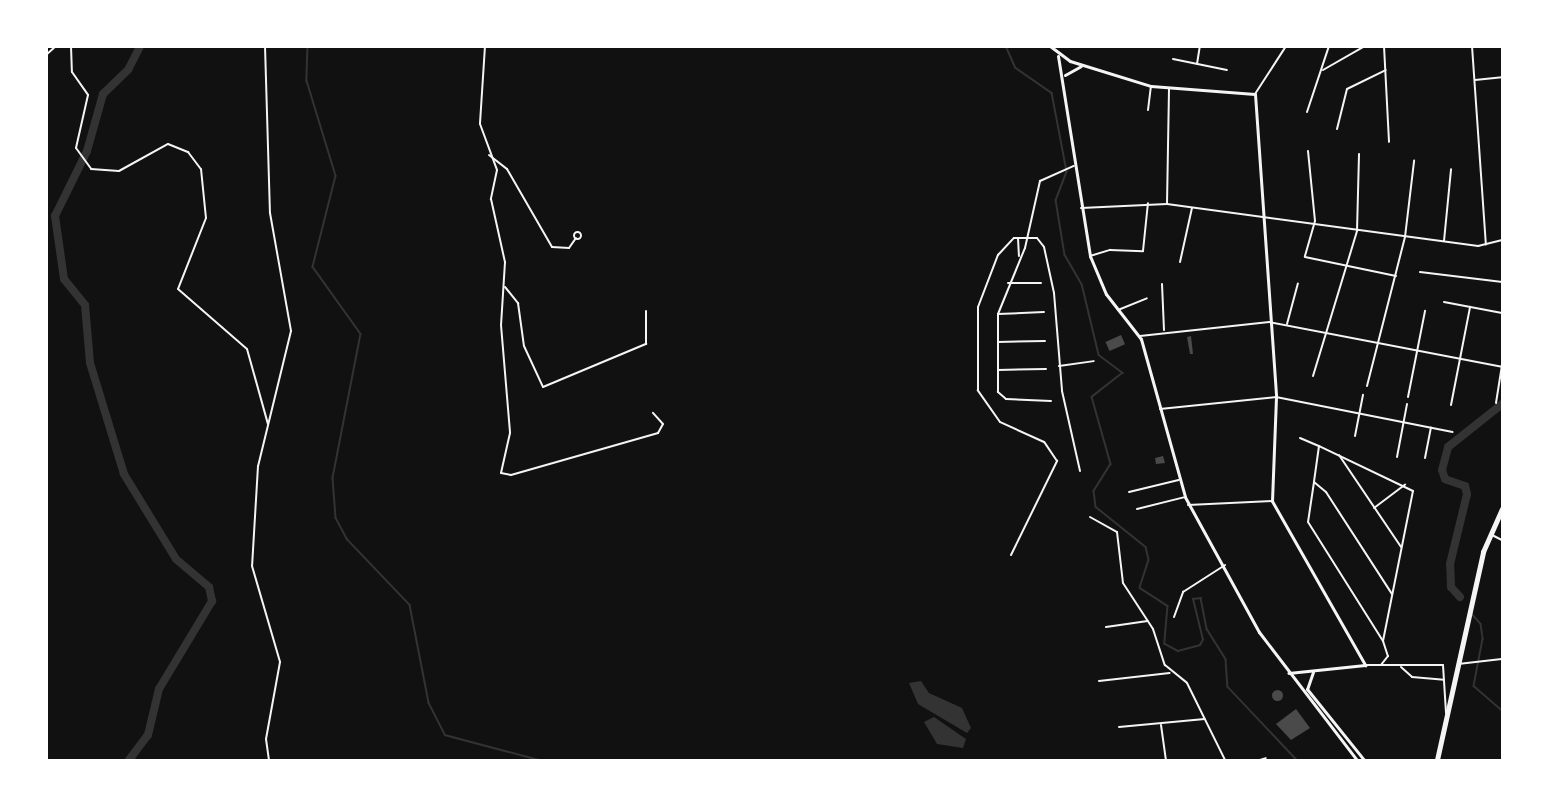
<!DOCTYPE html>
<style>
body{margin:0}
#map{position:relative;width:1549px;height:807px;overflow:hidden;background:#111;font-family:"Work Sans",sans-serif}
div>[style]{position:absolute}
[style*='--x']{left:calc(var(--x)*1px);top:calc(var(--y)*1px);width:calc(var(--w)*1px);rotate:calc(var(--a)*1deg)}
.water>*{inset:0;background:#333}
.stream>*{height:1.5px;margin:-0.75px;padding:0 0.75px;transform-origin:0.75px;border-radius:0.75px;background:#333}
.river>*{height:8px;margin:-4px;padding:0 4px;transform-origin:4px;border-radius:4px;background:#333}
.building>*{inset:0;background:#4a4a4a;transform-origin:0 0}
.round{border-radius:50%}
.minor>*{height:2px;margin:-1px;padding:0 1px;transform-origin:1px;border-radius:1px;background:#f5f5f5}
.minor>.ring{margin:-1px;padding:0;box-sizing:content-box;background:none;border:2px solid #f5f5f5;border-radius:50%}
.tertiary>*{height:3px;margin:-1.5px;padding:0 1.5px;transform-origin:1.5px;border-radius:1.5px;background:#f5f5f5}
.trunk>*{height:4.5px;margin:-2.25px;padding:0 2.25px;transform-origin:2.25px;border-radius:2.25px;background:#f5f5f5}
span{translate:-50% -50%;white-space:nowrap;text-align:center;line-height:1.15;-webkit-text-stroke:6px #fff;paint-order:stroke}
.frame{position:absolute;inset:0;border:48px solid #fff;pointer-events:none}
</style>
<div id="map">
<div class="water">
<i style="clip-path:polygon(921px 681px,929px 693px,962px 708px,971px 728px,967px 733px,918px 704px,909px 683px)"></i>
<i style="clip-path:polygon(934px 717px,966px 739px,963px 748px,937px 744px,924px 722px)"></i>
</div>
<div class="stream">
<i style="--x:308;--y:46;--w:35;--a:92"></i>
<i style="--x:307;--y:81;--w:99;--a:73"></i>
<i style="--x:336;--y:176;--w:94;--a:104.2"></i>
<i style="--x:313;--y:267;--w:82;--a:54.4"></i>
<i style="--x:361;--y:334;--w:147;--a:101"></i>
<i style="--x:333;--y:478;--w:40;--a:85.7"></i>
<i style="--x:336;--y:518;--w:24;--a:62"></i>
<i style="--x:347;--y:539;--w:91;--a:46.3"></i>
<i style="--x:410;--y:605;--w:100;--a:79"></i>
<i style="--x:429;--y:703;--w:36;--a:63"></i>
<i style="--x:445;--y:735;--w:97;--a:14.9"></i>
<i style="--x:1006;--y:46;--w:24;--a:66"></i>
<i style="--x:1016;--y:68;--w:44;--a:34.8"></i>
<i style="--x:1052;--y:93;--w:80;--a:79.2"></i>
<i style="--x:1067;--y:172;--w:30;--a:111"></i>
<i style="--x:1056;--y:200;--w:56;--a:80.7"></i>
<i style="--x:1065;--y:255;--w:34;--a:60"></i>
<i style="--x:1082;--y:284;--w:73;--a:76.5"></i>
<i style="--x:1099;--y:355;--w:30;--a:37"></i>
<i style="--x:1123;--y:373;--w:39;--a:142"></i>
<i style="--x:1092;--y:397;--w:70;--a:74.2"></i>
<i style="--x:1111;--y:464;--w:32;--a:122"></i>
<i style="--x:1094;--y:491;--w:16;--a:83"></i>
<i style="--x:1096;--y:507;--w:64;--a:38.7"></i>
<i style="--x:1146;--y:547;--w:13;--a:77"></i>
<i style="--x:1149;--y:560;--w:29;--a:108"></i>
<i style="--x:1140;--y:588;--w:33;--a:33"></i>
<i style="--x:1168;--y:606;--w:38;--a:95"></i>
<i style="--x:1165;--y:644;--w:15;--a:28"></i>
<i style="--x:1178;--y:651;--w:23;--a:-15"></i>
<i style="--x:1200;--y:645;--w:6;--a:-59"></i>
<i style="--x:1203;--y:640;--w:42;--a:-103.7"></i>
<i style="--x:1193;--y:599;--w:8;--a:-7"></i>
<i style="--x:1201;--y:598;--w:32;--a:79"></i>
<i style="--x:1207;--y:629;--w:36;--a:58"></i>
<i style="--x:1226;--y:660;--w:27;--a:86"></i>
<i style="--x:1228;--y:687;--w:100;--a:46.6"></i>
<i style="--x:1472;--y:614;--w:13;--a:48"></i>
<i style="--x:1481;--y:624;--w:15;--a:82"></i>
<i style="--x:1483;--y:639;--w:48;--a:100.8"></i>
<i style="--x:1474;--y:686;--w:37;--a:41"></i>
</div>
<div class="river">
<i style="--x:1460;--y:597;--w:13;--a:-132"></i>
<i style="--x:1451;--y:587;--w:23;--a:-92"></i>
<i style="--x:1450;--y:564;--w:72;--a:-76.3"></i>
<i style="--x:1467;--y:494;--w:8;--a:-104"></i>
<i style="--x:1465;--y:486;--w:21;--a:-161"></i>
<i style="--x:1445;--y:479;--w:9;--a:-108"></i>
<i style="--x:1442;--y:470;--w:24;--a:-75"></i>
<i style="--x:1448;--y:447;--w:69;--a:-38.5"></i>
<i style="--x:129;--y:760;--w:31;--a:-53"></i>
<i style="--x:148;--y:735;--w:47;--a:-76.6"></i>
<i style="--x:159;--y:689;--w:103;--a:-58.9"></i>
<i style="--x:212;--y:601;--w:14;--a:-102"></i>
<i style="--x:209;--y:587;--w:43;--a:-139.7"></i>
<i style="--x:176;--y:559;--w:100;--a:-121.5"></i>
<i style="--x:124;--y:474;--w:116;--a:-107"></i>
<i style="--x:90;--y:363;--w:58;--a:-94.9"></i>
<i style="--x:85;--y:305;--w:33;--a:-129"></i>
<i style="--x:64;--y:279;--w:64;--a:-98.1"></i>
<i style="--x:55;--y:216;--w:72;--a:-63.8"></i>
<i style="--x:87;--y:151;--w:59;--a:-74.3"></i>
<i style="--x:103;--y:94;--w:35;--a:-44"></i>
<i style="--x:128;--y:70;--w:27;--a:-63"></i>
</div>
<div class="building">
<i style="left:1121px;top:335px;width:10px;height:17px;rotate:66deg"></i>
<i style="clip-path:polygon(1191px 336px,1193px 354px,1190px 354px,1187px 337px)"></i>
<i style="clip-path:polygon(1163px 456px,1165px 463px,1156px 464px,1155px 458px)"></i>
<i class="round" style="left:1271.5px;top:689.5px;width:11px;height:11px"></i>
<i style="clip-path:polygon(1296px 709px,1310px 728px,1291px 740px,1276px 724px)"></i>
</div>
<div class="minor">
<i style="--x:71;--y:46;--w:26;--a:88"></i>
<i style="--x:72;--y:72;--w:28;--a:55"></i>
<i style="--x:88;--y:95;--w:54;--a:102.8"></i>
<i style="--x:76;--y:148;--w:26;--a:54"></i>
<i style="--x:91;--y:169;--w:28;--a:4"></i>
<i style="--x:119;--y:171;--w:56;--a:-28.9"></i>
<i style="--x:168;--y:144;--w:22;--a:22"></i>
<i style="--x:188;--y:152;--w:21;--a:53"></i>
<i style="--x:201;--y:169;--w:49;--a:84.2"></i>
<i style="--x:206;--y:218;--w:76;--a:111.5"></i>
<i style="--x:178;--y:289;--w:91;--a:41"></i>
<i style="--x:247;--y:349;--w:78;--a:74.4"></i>
<i style="--x:265;--y:46;--w:167;--a:88.3"></i>
<i style="--x:270;--y:213;--w:120;--a:79.9"></i>
<i style="--x:291;--y:331;--w:139;--a:103.7"></i>
<i style="--x:258;--y:466;--w:100;--a:93.4"></i>
<i style="--x:252;--y:566;--w:100;--a:73.7"></i>
<i style="--x:280;--y:662;--w:78;--a:100.3"></i>
<i style="--x:266;--y:739;--w:21;--a:82"></i>
<i style="--x:485;--y:46;--w:78;--a:93.7"></i>
<i style="--x:480;--y:124;--w:49;--a:69.7"></i>
<i style="--x:497;--y:170;--w:30;--a:102"></i>
<i style="--x:491;--y:199;--w:65;--a:77.5"></i>
<i style="--x:505;--y:262;--w:63;--a:93.6"></i>
<i style="--x:501;--y:325;--w:108;--a:85.2"></i>
<i style="--x:510;--y:433;--w:41;--a:102.7"></i>
<i style="--x:501;--y:473;--w:10;--a:11"></i>
<i style="--x:511;--y:475;--w:153;--a:-15.9"></i>
<i style="--x:658;--y:433;--w:10;--a:-61"></i>
<i style="--x:663;--y:424;--w:15;--a:-132"></i>
<i style="--x:1384;--y:46;--w:96;--a:87"></i>
<i style="--x:1472;--y:46;--w:199;--a:86"></i>
<i style="--x:46;--y:55;--w:13;--a:-42"></i>
<i style="--x:1173;--y:59;--w:55;--a:11.5"></i>
<i style="--x:1197;--y:64;--w:18;--a:-81"></i>
<i style="--x:1323;--y:70;--w:48;--a:-29.7"></i>
<i style="--x:1475;--y:80;--w:27;--a:-6"></i>
<i style="--x:1255;--y:94;--w:57;--a:-57.1"></i>
<i style="--x:1148;--y:110;--w:24;--a:-83"></i>
<i style="--x:1307;--y:112;--w:70;--a:-71.6"></i>
<i style="--x:1337;--y:129;--w:41;--a:-76"></i>
<i style="--x:1347;--y:89;--w:43;--a:-26"></i>
<i style="--x:1308;--y:151;--w:70;--a:84.3"></i>
<i style="--x:1315;--y:221;--w:37;--a:106"></i>
<i style="--x:1305;--y:257;--w:93;--a:11.8"></i>
<i style="--x:489;--y:155;--w:23;--a:38"></i>
<i style="--x:507;--y:169;--w:90;--a:60"></i>
<i style="--x:552;--y:247;--w:17;--a:3"></i>
<i style="--x:569;--y:248;--w:12;--a:-55"></i>
<i style="--x:1167;--y:204;--w:116;--a:-89"></i>
<i style="--x:1081;--y:208;--w:86;--a:-2.7"></i>
<i style="--x:1167;--y:204;--w:314;--a:7.7"></i>
<i style="--x:1478;--y:246;--w:25;--a:-14"></i>
<i class="ring" style="left:573.5px;top:231.5px;width:5px;height:5px"></i>
<i style="--x:1018;--y:238;--w:18;--a:87"></i>
<i style="--x:1444;--y:241;--w:72;--a:-84.4"></i>
<i style="--x:1090;--y:256;--w:21;--a:-17"></i>
<i style="--x:1110;--y:250;--w:33;--a:2"></i>
<i style="--x:1143;--y:251;--w:48;--a:-84.1"></i>
<i style="--x:1180;--y:262;--w:55;--a:-77.5"></i>
<i style="--x:1420;--y:272;--w:83;--a:7"></i>
<i style="--x:1008;--y:283;--w:33;--a:0"></i>
<i style="--x:1162;--y:284;--w:46;--a:87.5"></i>
<i style="--x:505;--y:287;--w:21;--a:51"></i>
<i style="--x:518;--y:303;--w:43;--a:82.1"></i>
<i style="--x:524;--y:346;--w:45;--a:65.1"></i>
<i style="--x:543;--y:387;--w:112;--a:-22.7"></i>
<i style="--x:646;--y:344;--w:33;--a:-90"></i>
<i style="--x:1444;--y:302;--w:59;--a:10.7"></i>
<i style="--x:1118;--y:310;--w:31;--a:-22"></i>
<i style="--x:998;--y:314;--w:46;--a:-2.5"></i>
<i style="--x:1287;--y:324;--w:42;--a:-75"></i>
<i style="--x:1140;--y:336;--w:130;--a:-6.2"></i>
<i style="--x:1269;--y:322;--w:237;--a:10.9"></i>
<i style="--x:998;--y:342;--w:47;--a:-1.2"></i>
<i style="--x:1059;--y:366;--w:35;--a:-8"></i>
<i style="--x:998;--y:370;--w:48;--a:-1.2"></i>
<i style="--x:1313;--y:376;--w:152;--a:-73.1"></i>
<i style="--x:1357;--y:231;--w:77;--a:-88.5"></i>
<i style="--x:1367;--y:386;--w:154;--a:-75.7"></i>
<i style="--x:1405;--y:237;--w:77;--a:-83.2"></i>
<i style="--x:1408;--y:397;--w:88;--a:-78.8"></i>
<i style="--x:1051;--y:401;--w:45;--a:-177.5"></i>
<i style="--x:1006;--y:399;--w:11;--a:-139"></i>
<i style="--x:998;--y:392;--w:78;--a:-90"></i>
<i style="--x:998;--y:314;--w:71;--a:-67.8"></i>
<i style="--x:1025;--y:248;--w:69;--a:-77.4"></i>
<i style="--x:1040;--y:181;--w:37;--a:-24"></i>
<i style="--x:1496;--y:403;--w:39;--a:-81"></i>
<i style="--x:1451;--y:405;--w:100;--a:-79"></i>
<i style="--x:1160;--y:409;--w:117;--a:-5.9"></i>
<i style="--x:1276;--y:397;--w:180;--a:11.2"></i>
<i style="--x:1355;--y:436;--w:42;--a:-79"></i>
<i style="--x:1300;--y:438;--w:21;--a:23"></i>
<i style="--x:1339;--y:455;--w:111;--a:56"></i>
<i style="--x:1397;--y:457;--w:54;--a:-79.3"></i>
<i style="--x:1425;--y:458;--w:31;--a:-79"></i>
<i style="--x:1314;--y:482;--w:40;--a:98.5"></i>
<i style="--x:1308;--y:522;--w:141;--a:57.8"></i>
<i style="--x:1383;--y:641;--w:16;--a:72"></i>
<i style="--x:1388;--y:656;--w:11;--a:128"></i>
<i style="--x:1129;--y:492;--w:51;--a:-13.5"></i>
<i style="--x:1188;--y:505;--w:84;--a:-2.7"></i>
<i style="--x:1374;--y:508;--w:39;--a:-37"></i>
<i style="--x:1137;--y:509;--w:49;--a:-14"></i>
<i style="--x:1090;--y:517;--w:31;--a:29"></i>
<i style="--x:1117;--y:532;--w:51;--a:83.3"></i>
<i style="--x:1123;--y:583;--w:55;--a:56.9"></i>
<i style="--x:1153;--y:629;--w:38;--a:72"></i>
<i style="--x:1165;--y:665;--w:28;--a:39"></i>
<i style="--x:1187;--y:683;--w:86;--a:63.7"></i>
<i style="--x:1492;--y:535;--w:11;--a:27"></i>
<i style="--x:1011;--y:555;--w:105;--a:-63.9"></i>
<i style="--x:1057;--y:461;--w:23;--a:-124"></i>
<i style="--x:1044;--y:442;--w:48;--a:-155.6"></i>
<i style="--x:1000;--y:422;--w:39;--a:-125"></i>
<i style="--x:978;--y:390;--w:83;--a:-90"></i>
<i style="--x:978;--y:307;--w:56;--a:-69"></i>
<i style="--x:998;--y:255;--w:23;--a:-47"></i>
<i style="--x:1014;--y:238;--w:23;--a:0"></i>
<i style="--x:1037;--y:238;--w:11;--a:52"></i>
<i style="--x:1044;--y:247;--w:47;--a:77.7"></i>
<i style="--x:1054;--y:293;--w:98;--a:85.3"></i>
<i style="--x:1062;--y:391;--w:82;--a:77.3"></i>
<i style="--x:1174;--y:617;--w:27;--a:-70"></i>
<i style="--x:1183;--y:592;--w:50;--a:-32.7"></i>
<i style="--x:1106;--y:627;--w:42;--a:-8.1"></i>
<i style="--x:1383;--y:641;--w:153;--a:-78.7"></i>
<i style="--x:1413;--y:491;--w:104;--a:-154.4"></i>
<i style="--x:1319;--y:446;--w:36;--a:98"></i>
<i style="--x:1314;--y:482;--w:16;--a:40"></i>
<i style="--x:1326;--y:492;--w:121;--a:57.1"></i>
<i style="--x:1458;--y:664;--w:44;--a:-6.5"></i>
<i style="--x:1365;--y:665;--w:78;--a:0"></i>
<i style="--x:1443;--y:665;--w:48;--a:86.4"></i>
<i style="--x:1401;--y:667;--w:15;--a:42"></i>
<i style="--x:1412;--y:677;--w:32;--a:5"></i>
<i style="--x:1099;--y:681;--w:71;--a:-6.4"></i>
<i style="--x:1161;--y:725;--w:35;--a:82"></i>
<i style="--x:1119;--y:727;--w:86;--a:-5.3"></i>
<i style="--x:1260;--y:760;--w:6;--a:-18"></i>
</div>
<div class="tertiary">
<i style="--x:1050;--y:46;--w:25;--a:37"></i>
<i style="--x:1070;--y:61;--w:85;--a:17.2"></i>
<i style="--x:1151;--y:86;--w:104;--a:4.4"></i>
<i style="--x:1255;--y:94;--w:304;--a:86"></i>
<i style="--x:1276;--y:397;--w:104;--a:92.2"></i>
<i style="--x:1272;--y:501;--w:189;--a:60.4"></i>
<i style="--x:1365;--y:665;--w:77;--a:174.1"></i>
<i style="--x:1058;--y:56;--w:203;--a:80.9"></i>
<i style="--x:1090;--y:256;--w:41;--a:67.2"></i>
<i style="--x:1106;--y:294;--w:57;--a:52.1"></i>
<i style="--x:1141;--y:339;--w:164;--a:74.4"></i>
<i style="--x:1185;--y:497;--w:154;--a:61.3"></i>
<i style="--x:1259;--y:632;--w:161;--a:52.6"></i>
<i style="--x:1065;--y:75;--w:18;--a:-29"></i>
<i style="--x:1313;--y:672;--w:18;--a:109"></i>
<i style="--x:1307;--y:689;--w:91;--a:51.2"></i>
</div>
<div class="trunk">
<i style="--x:1437;--y:760;--w:213;--a:-77.5"></i>
<i style="--x:1483;--y:552;--w:47;--a:-66.2"></i>
</div>
<div class="frame"></div>
</div>
